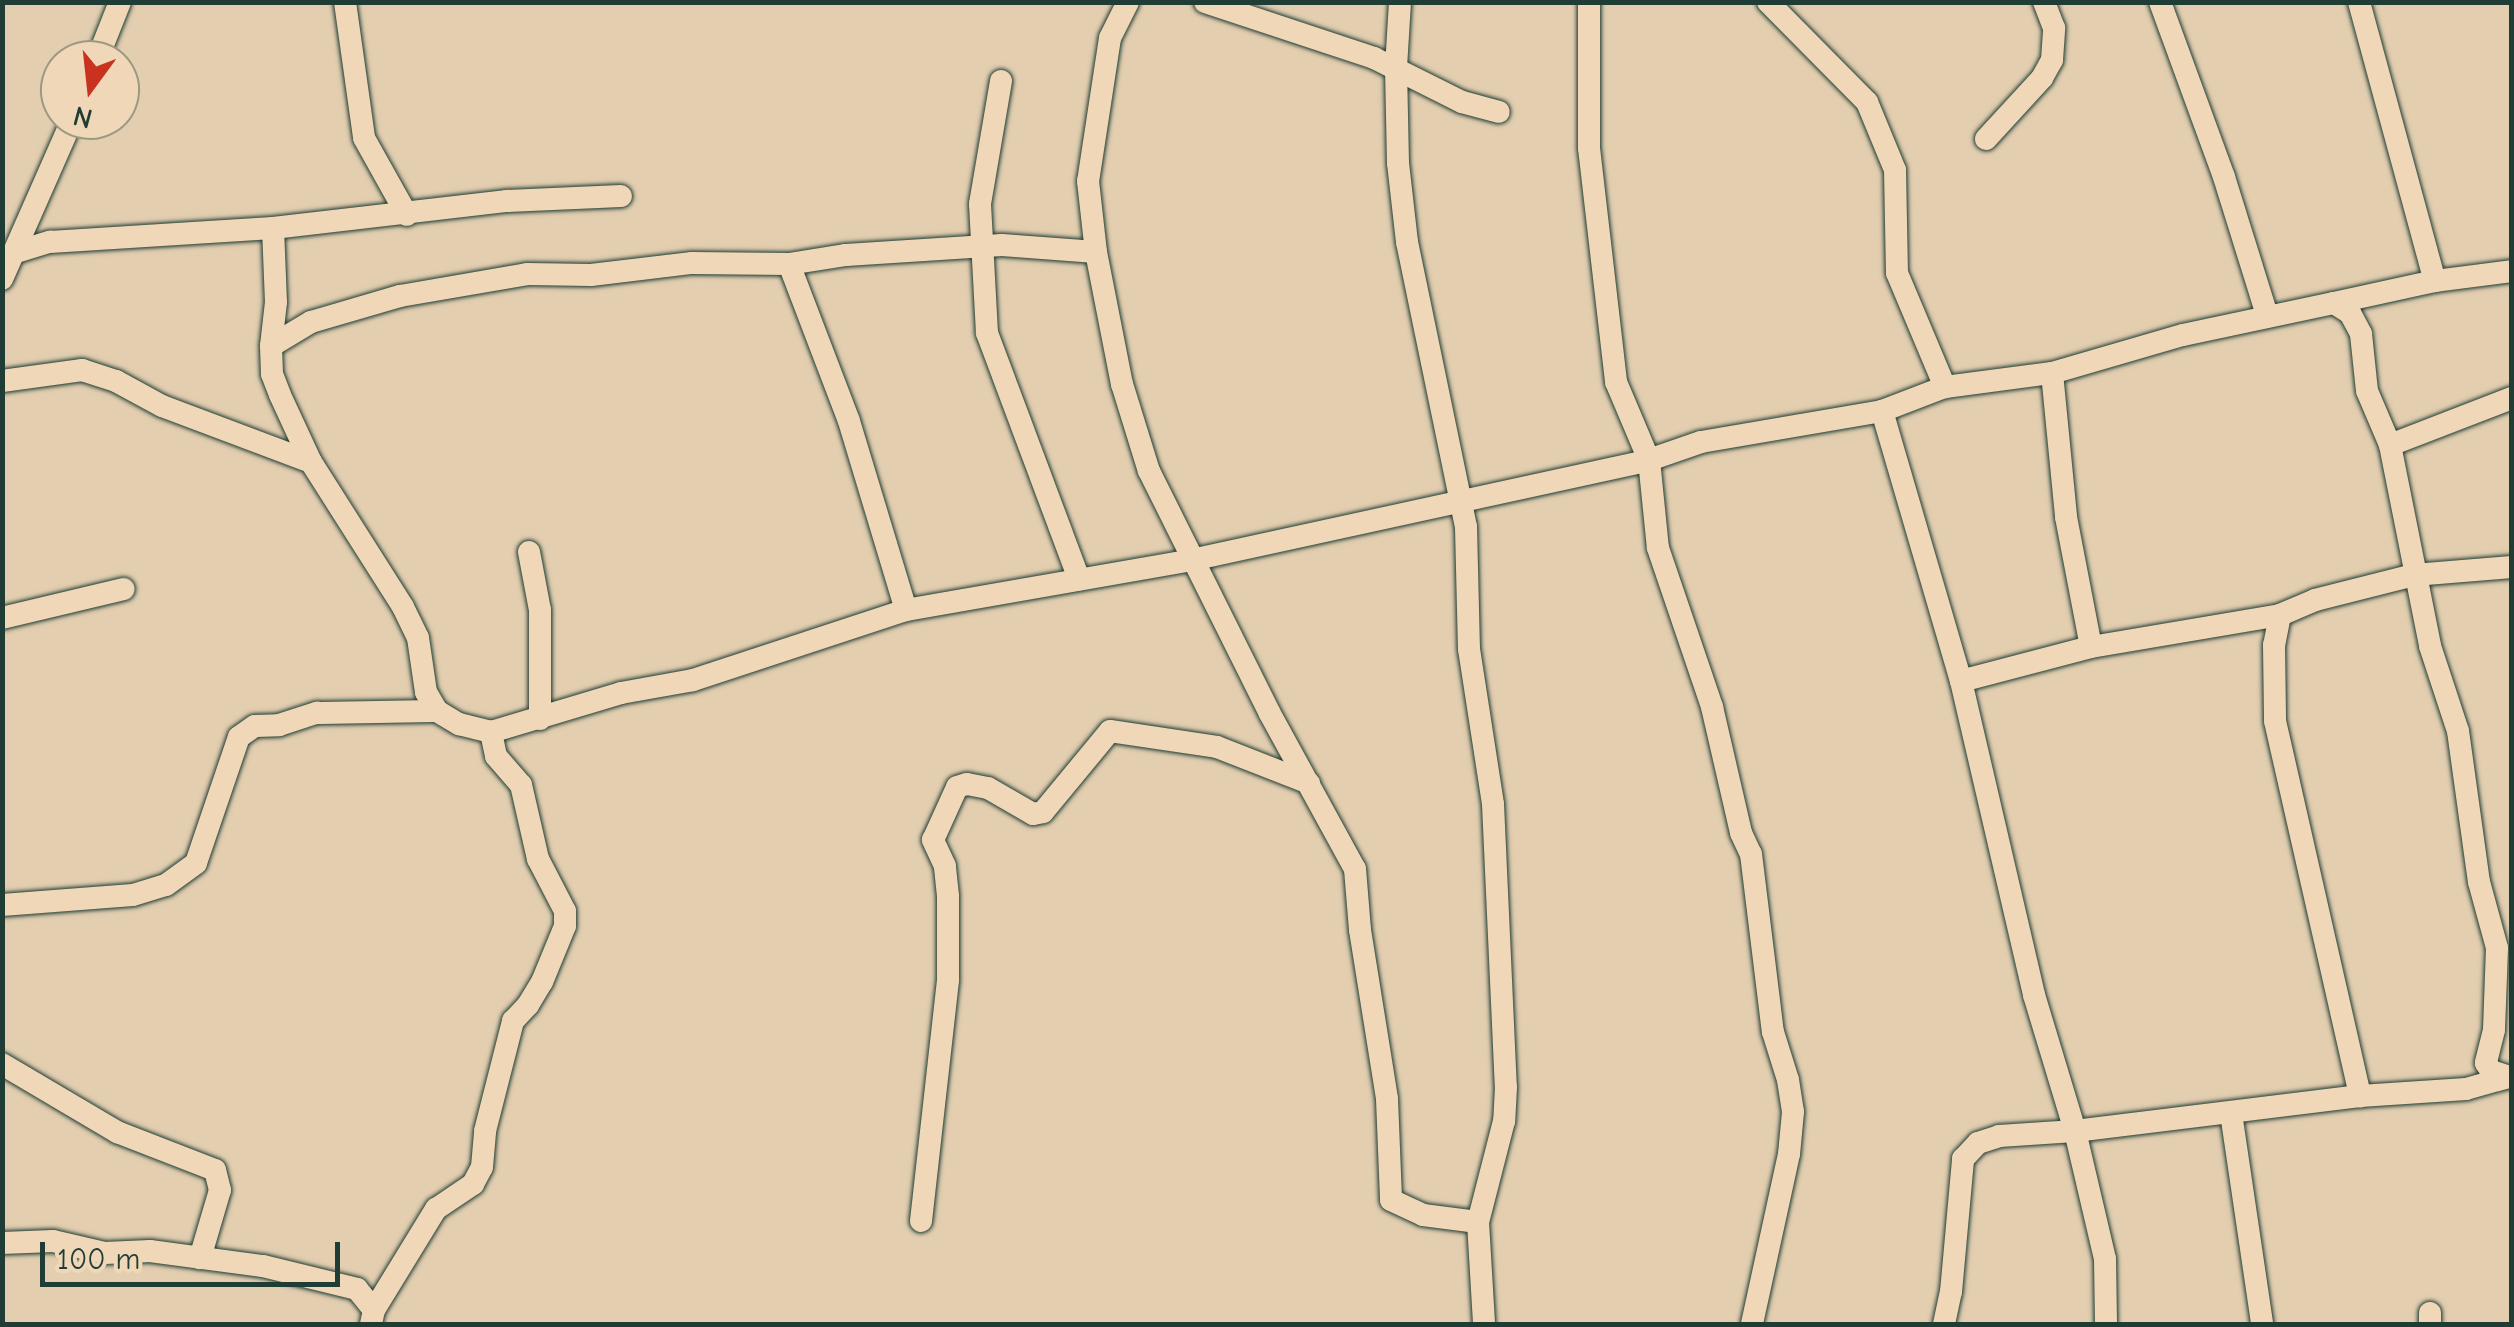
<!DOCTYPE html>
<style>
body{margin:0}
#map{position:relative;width:2514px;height:1327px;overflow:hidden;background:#e3ceb0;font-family:"Comic Neue",sans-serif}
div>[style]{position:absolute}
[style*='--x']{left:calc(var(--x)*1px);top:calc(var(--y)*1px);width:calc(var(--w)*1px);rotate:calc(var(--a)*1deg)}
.roads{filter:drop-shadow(0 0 2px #1f3d34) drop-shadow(0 0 2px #1f3d34)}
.street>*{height:22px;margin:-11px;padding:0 11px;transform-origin:11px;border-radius:11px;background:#f0d7b8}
span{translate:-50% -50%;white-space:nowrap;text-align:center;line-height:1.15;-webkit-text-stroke:10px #f0d7b8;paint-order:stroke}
.frame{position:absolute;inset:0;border:5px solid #1f3d34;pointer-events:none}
.north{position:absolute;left:40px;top:40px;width:100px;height:100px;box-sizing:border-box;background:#f0d7b8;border:2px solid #9c9983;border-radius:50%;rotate:195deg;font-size:28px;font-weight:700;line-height:40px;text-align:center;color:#1f3d34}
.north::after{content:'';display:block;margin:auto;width:35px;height:45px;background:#c8321e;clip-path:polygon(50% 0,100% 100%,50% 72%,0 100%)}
.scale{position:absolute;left:40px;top:1242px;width:300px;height:45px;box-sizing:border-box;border:5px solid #1f3d34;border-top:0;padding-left:12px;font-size:30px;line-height:35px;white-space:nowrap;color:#1f3d34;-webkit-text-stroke:8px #f0d7b8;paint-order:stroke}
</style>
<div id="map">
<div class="roads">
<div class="street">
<i style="--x:345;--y:2;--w:137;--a:82"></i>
<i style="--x:364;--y:138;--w:88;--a:60.8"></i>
<i style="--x:1128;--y:2;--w:40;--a:116.6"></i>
<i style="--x:1110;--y:38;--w:145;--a:98.7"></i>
<i style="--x:1088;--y:181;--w:71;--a:83.6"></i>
<i style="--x:1096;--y:252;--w:135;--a:78.9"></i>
<i style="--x:1122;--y:384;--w:91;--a:72.8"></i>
<i style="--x:1149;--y:471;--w:269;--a:63.5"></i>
<i style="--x:1269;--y:712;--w:179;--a:61.3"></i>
<i style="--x:1355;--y:869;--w:61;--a:85.3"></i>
<i style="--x:1360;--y:930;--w:171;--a:80.9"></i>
<i style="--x:1387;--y:1099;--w:101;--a:87.7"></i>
<i style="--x:1391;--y:1200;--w:35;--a:25"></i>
<i style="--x:1423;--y:1215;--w:55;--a:7.3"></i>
<i style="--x:1478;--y:1222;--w:102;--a:86.6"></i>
<i style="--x:1205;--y:2;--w:178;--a:18.3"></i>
<i style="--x:1374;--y:58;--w:98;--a:26.6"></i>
<i style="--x:1462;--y:102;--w:38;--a:15"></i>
<i style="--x:1400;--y:2;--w:66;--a:93.5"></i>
<i style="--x:1396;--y:68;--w:95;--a:88.8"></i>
<i style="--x:1398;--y:163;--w:80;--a:83.5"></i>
<i style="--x:1407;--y:242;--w:291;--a:78.3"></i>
<i style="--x:1466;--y:527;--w:122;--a:88.6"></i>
<i style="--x:1469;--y:649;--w:157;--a:81.2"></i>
<i style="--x:1493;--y:804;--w:283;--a:87.4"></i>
<i style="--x:1506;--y:1087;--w:34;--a:93"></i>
<i style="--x:1504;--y:1121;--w:104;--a:104.4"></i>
<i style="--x:1589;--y:2;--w:146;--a:90"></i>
<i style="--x:1589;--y:148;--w:236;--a:83.4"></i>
<i style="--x:1616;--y:382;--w:85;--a:67.1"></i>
<i style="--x:1649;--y:460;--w:88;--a:84.2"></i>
<i style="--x:1658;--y:548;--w:168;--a:71.2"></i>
<i style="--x:1712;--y:707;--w:129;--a:77"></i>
<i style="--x:1741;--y:833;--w:23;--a:65"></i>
<i style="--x:1751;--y:854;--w:179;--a:83"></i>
<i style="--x:1773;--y:1032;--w:50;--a:72.6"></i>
<i style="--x:1788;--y:1080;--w:32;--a:81"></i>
<i style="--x:1793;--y:1112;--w:42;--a:95.4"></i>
<i style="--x:1789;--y:1154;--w:174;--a:102.3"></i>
<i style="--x:1768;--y:2;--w:141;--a:45.3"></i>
<i style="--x:1867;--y:102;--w:74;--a:67.6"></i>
<i style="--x:1895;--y:170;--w:103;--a:88.9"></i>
<i style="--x:1897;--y:273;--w:124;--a:67.2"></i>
<i style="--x:2160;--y:2;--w:186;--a:69.9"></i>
<i style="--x:2224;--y:177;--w:145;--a:72.7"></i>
<i style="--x:2359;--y:2;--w:289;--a:74.8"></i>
<i style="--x:97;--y:60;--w:62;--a:-68.4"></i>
<i style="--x:1001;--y:81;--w:125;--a:99.7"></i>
<i style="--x:980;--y:204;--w:129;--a:86.9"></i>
<i style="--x:987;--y:333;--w:263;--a:69.5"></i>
<i style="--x:1986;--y:139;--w:83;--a:-47.4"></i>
<i style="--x:2042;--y:78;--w:21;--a:-61"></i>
<i style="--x:2052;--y:60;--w:32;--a:-86"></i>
<i style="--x:2054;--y:28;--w:28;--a:-111"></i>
<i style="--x:273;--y:228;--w:74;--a:87.7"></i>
<i style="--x:276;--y:302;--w:44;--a:96.5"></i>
<i style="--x:271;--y:346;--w:28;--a:88"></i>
<i style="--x:272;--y:374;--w:22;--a:69"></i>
<i style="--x:280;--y:395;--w:74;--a:65.2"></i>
<i style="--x:311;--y:462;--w:172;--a:57.6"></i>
<i style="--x:403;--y:607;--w:34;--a:64"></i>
<i style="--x:418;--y:638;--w:55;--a:81.6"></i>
<i style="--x:426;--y:692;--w:22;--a:60"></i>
<i style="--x:437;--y:711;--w:26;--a:31"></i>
<i style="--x:459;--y:724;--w:33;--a:14"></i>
<i style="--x:491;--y:732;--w:136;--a:-16.7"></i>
<i style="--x:621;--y:693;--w:73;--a:-10.2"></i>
<i style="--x:693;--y:680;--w:224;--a:-18.2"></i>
<i style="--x:906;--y:610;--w:290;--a:-9.9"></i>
<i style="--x:1192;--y:560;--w:468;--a:-12.3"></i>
<i style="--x:1649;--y:460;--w:55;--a:-19.1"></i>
<i style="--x:1701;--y:442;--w:184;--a:-9.7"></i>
<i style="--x:1882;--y:411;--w:67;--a:-20.9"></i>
<i style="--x:1945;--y:387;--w:108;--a:-7.5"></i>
<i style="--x:2052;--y:373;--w:136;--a:-16.2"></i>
<i style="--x:2183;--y:335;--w:154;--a:-12"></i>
<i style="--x:2334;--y:303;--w:19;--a:32"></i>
<i style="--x:2350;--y:313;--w:24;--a:62"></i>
<i style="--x:2361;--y:334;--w:57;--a:84"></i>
<i style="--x:2367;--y:391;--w:59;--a:66.9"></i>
<i style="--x:2390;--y:445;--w:205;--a:78.7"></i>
<i style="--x:2430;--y:646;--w:89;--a:71.8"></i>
<i style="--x:2458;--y:731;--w:152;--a:82.1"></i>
<i style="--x:2479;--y:882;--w:68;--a:74.7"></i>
<i style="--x:2497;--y:948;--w:82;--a:92.1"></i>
<i style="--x:2494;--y:1030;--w:34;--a:104"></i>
<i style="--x:2486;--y:1063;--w:9;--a:58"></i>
<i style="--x:2491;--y:1071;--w:22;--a:18"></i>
<i style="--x:13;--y:253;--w:39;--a:-17"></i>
<i style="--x:50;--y:242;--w:223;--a:-3.6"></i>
<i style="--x:273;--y:228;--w:236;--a:-6.6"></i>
<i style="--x:507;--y:201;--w:114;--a:-2.5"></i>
<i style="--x:2;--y:279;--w:174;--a:-66.2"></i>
<i style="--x:2334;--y:303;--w:103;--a:-12.3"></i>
<i style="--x:2435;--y:281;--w:78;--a:-7.4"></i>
<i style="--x:271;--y:346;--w:47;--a:-31"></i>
<i style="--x:311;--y:322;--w:93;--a:-16.3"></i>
<i style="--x:400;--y:296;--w:129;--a:-9.8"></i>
<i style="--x:527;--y:274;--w:64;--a:0.9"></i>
<i style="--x:591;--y:275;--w:102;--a:-6.8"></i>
<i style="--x:692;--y:263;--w:97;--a:0.6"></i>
<i style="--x:2052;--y:373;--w:145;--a:84.4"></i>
<i style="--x:2066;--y:517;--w:132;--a:79.1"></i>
<i style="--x:2;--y:381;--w:81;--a:-7.8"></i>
<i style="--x:82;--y:370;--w:36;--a:18"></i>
<i style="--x:116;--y:381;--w:52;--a:28.5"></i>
<i style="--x:162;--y:406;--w:159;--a:20.6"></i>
<i style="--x:1882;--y:411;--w:281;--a:73.7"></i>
<i style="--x:1961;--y:681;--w:322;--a:76.9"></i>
<i style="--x:2034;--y:995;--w:142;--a:73.2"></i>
<i style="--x:2075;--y:1131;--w:131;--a:76.8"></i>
<i style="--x:2105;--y:1259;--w:65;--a:89.1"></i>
<i style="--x:2390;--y:445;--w:131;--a:-21.1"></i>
<i style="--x:529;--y:552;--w:59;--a:79.3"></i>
<i style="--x:540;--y:610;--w:109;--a:90"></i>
<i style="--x:906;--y:610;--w:197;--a:-106.8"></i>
<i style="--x:849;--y:421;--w:168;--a:-110.9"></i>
<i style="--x:789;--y:264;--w:58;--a:-9"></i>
<i style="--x:846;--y:255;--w:156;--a:-3.7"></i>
<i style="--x:1002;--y:245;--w:94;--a:4.3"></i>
<i style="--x:2280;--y:615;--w:31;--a:101"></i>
<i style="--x:2274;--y:645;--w:76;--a:89.2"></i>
<i style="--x:2275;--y:721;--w:385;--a:77.2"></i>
<i style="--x:2;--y:618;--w:125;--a:-13.4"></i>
<i style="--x:1961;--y:681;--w:134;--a:-14.7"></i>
<i style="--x:2091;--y:647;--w:192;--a:-9.6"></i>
<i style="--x:2280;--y:615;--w:38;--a:-23"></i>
<i style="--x:2315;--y:600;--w:102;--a:-14.2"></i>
<i style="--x:2414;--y:575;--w:98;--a:-4.7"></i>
<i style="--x:2;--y:905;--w:131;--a:-4.4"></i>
<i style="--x:133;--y:895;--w:34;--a:-17"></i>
<i style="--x:166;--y:885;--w:37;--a:-36"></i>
<i style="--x:196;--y:863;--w:133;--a:-71.2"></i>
<i style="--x:239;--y:737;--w:19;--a:-35"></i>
<i style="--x:255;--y:726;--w:24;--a:-2"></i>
<i style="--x:279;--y:725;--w:40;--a:-18"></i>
<i style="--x:317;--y:713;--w:120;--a:-1"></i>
<i style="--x:2;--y:1064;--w:134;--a:30.6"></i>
<i style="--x:117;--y:1132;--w:105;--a:21.2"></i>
<i style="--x:215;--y:1170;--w:21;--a:76"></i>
<i style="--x:220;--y:1190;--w:71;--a:106.4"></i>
<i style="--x:2231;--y:1113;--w:213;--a:81.6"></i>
<i style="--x:921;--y:1221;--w:243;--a:-83.6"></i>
<i style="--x:948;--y:980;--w:84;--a:-90"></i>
<i style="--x:948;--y:896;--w:30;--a:-96"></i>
<i style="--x:945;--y:866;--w:29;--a:-115"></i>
<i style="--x:933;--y:840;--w:58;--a:-65.6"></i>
<i style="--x:957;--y:787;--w:10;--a:-17"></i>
<i style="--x:967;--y:784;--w:21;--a:11"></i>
<i style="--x:988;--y:788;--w:52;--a:30"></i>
<i style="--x:1033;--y:814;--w:10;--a:-11"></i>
<i style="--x:1043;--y:812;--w:105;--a:-50.4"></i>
<i style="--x:1110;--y:731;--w:108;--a:8.5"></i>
<i style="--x:1217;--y:747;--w:99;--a:21.4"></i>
<i style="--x:2;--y:1243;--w:51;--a:-2.2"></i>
<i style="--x:53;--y:1241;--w:53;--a:13"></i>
<i style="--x:105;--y:1253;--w:45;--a:-2.5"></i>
<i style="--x:150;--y:1251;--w:114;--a:7.6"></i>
<i style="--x:263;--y:1266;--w:97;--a:13.7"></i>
<i style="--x:357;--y:1289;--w:27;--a:51"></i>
<i style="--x:371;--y:1324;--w:14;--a:-78"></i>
<i style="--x:374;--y:1310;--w:119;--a:-58.5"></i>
<i style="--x:436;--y:1209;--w:45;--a:-34"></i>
<i style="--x:473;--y:1184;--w:19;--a:-62"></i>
<i style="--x:482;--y:1167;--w:36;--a:-85"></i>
<i style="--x:485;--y:1131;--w:114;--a:-75.7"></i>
<i style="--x:513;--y:1021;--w:22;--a:-47"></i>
<i style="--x:528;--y:1005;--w:27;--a:-59"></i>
<i style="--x:542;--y:982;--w:61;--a:-67.7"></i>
<i style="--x:565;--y:926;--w:15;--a:-90"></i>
<i style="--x:565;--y:911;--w:59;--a:-117.4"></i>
<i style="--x:538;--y:859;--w:76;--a:-102.9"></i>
<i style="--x:521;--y:785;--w:38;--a:-131"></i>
<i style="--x:496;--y:756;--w:25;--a:-102"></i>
<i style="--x:1944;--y:1324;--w:33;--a:-78"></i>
<i style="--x:1951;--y:1292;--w:134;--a:-84.8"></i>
<i style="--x:1963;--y:1159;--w:22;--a:-47"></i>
<i style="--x:1978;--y:1143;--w:22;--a:-18"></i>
<i style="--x:1999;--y:1136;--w:76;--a:-3.8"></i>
<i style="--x:2075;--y:1131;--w:287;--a:-7"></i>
<i style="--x:2360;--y:1096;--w:106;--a:-3.8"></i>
<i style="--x:2466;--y:1089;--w:41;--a:-15.8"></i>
<i style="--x:2430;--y:1324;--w:11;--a:-90"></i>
</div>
</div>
<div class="frame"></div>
<div class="north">N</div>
<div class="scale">100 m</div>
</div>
